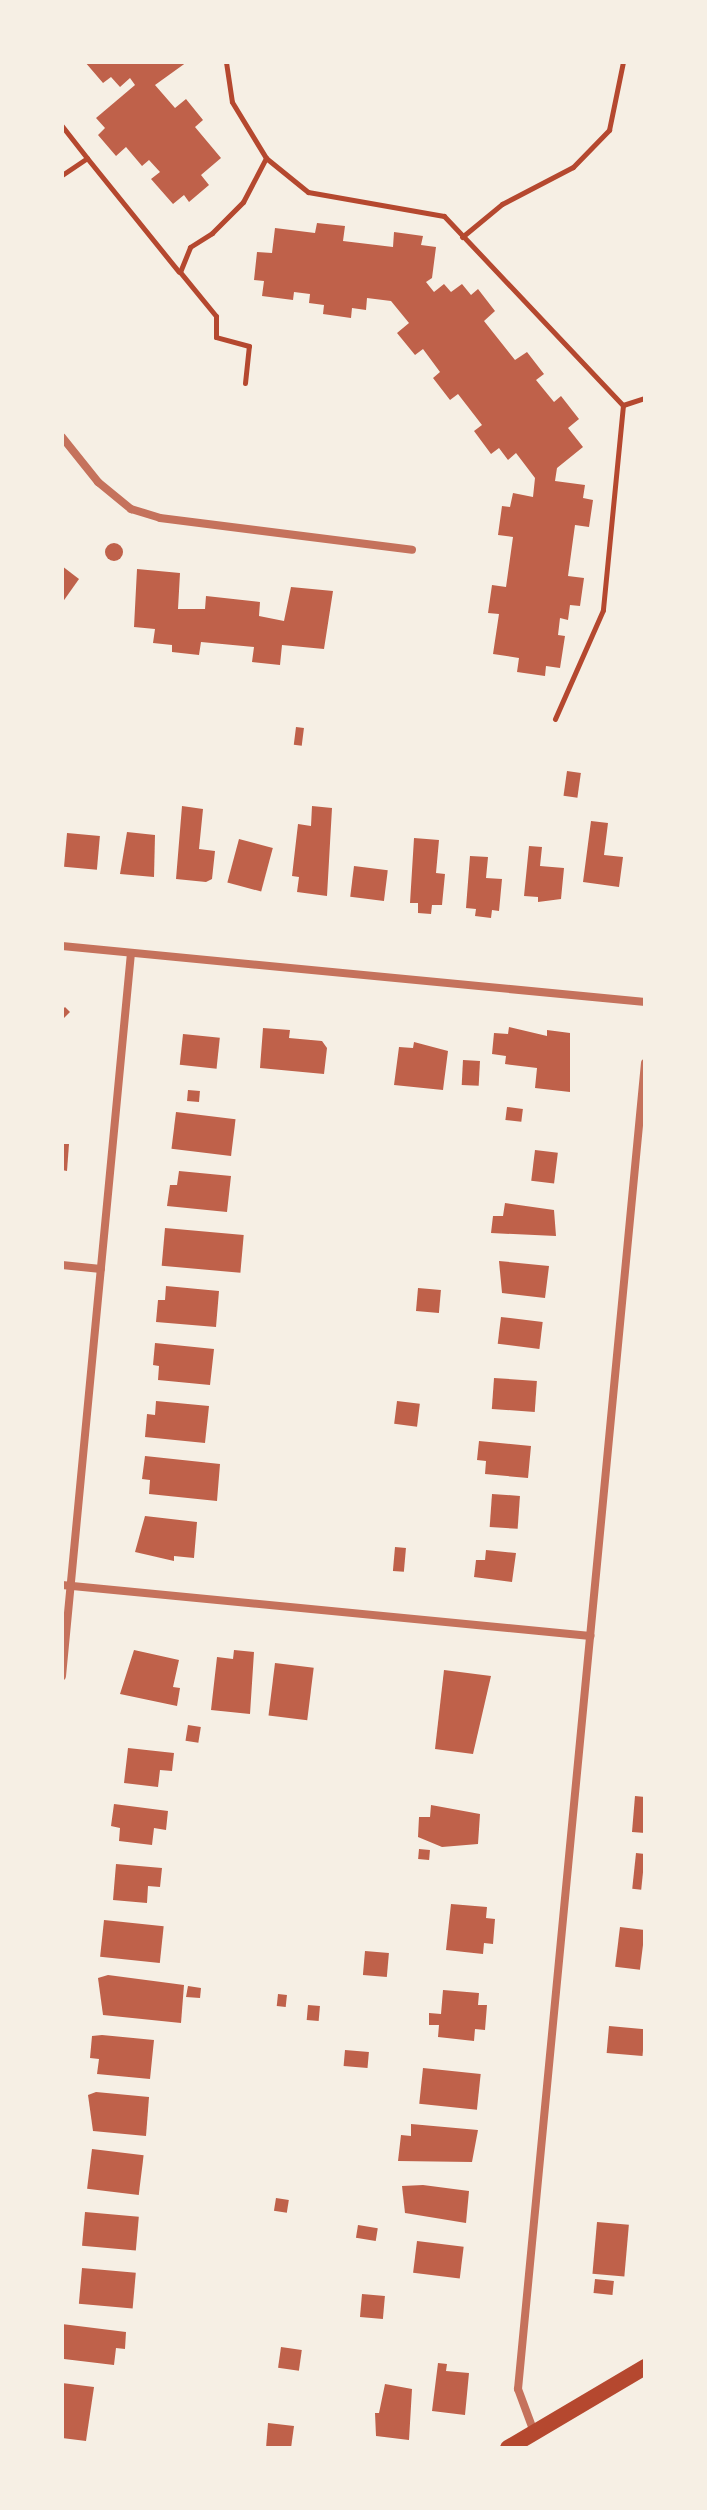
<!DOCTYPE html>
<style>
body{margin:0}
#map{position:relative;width:707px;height:2510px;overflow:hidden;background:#f6efe4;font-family:"Playfair Display",serif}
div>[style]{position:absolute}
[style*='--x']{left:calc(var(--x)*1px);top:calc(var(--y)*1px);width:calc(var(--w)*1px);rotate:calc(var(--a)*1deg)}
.building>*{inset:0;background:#bf614a;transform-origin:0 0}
.round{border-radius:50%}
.path>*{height:5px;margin:-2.5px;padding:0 2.5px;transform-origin:2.5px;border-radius:2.5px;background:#b5482f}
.minor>*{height:8px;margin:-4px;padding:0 4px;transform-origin:4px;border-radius:4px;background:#c5725c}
.secondary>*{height:16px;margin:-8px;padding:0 8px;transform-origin:8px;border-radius:8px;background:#b5482f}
span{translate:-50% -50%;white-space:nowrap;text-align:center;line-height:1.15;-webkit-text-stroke:8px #f6efe4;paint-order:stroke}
.frame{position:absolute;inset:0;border:64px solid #f6efe4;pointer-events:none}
</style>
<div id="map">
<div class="building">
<i style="clip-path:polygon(85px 62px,187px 62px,155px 85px,175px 108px,186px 99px,203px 120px,195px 127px,221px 158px,201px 175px,209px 185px,189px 202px,184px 195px,173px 204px,151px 179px,160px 172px,149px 160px,142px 166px,126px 147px,116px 156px,98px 135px,105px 128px,96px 118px,135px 85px,130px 78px,120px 87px,111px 77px,103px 83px)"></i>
<i style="clip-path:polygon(317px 223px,345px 226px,343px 241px,393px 247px,394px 232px,423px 236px,421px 245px,436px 247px,432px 278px,426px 282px,434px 292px,444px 284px,451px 292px,462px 284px,471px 295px,478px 289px,495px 311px,484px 321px,515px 360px,527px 352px,544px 374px,536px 380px,554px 402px,561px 396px,579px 419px,568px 428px,583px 447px,557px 468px,555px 481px,585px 485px,583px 498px,593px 500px,589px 527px,575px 525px,568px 576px,584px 578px,580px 606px,570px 605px,568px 620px,560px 618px,558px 635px,565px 636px,560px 668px,546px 666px,545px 676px,517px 672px,519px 658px,493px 654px,499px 614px,488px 613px,492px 585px,506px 587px,513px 537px,498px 535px,502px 506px,510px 507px,513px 493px,533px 497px,535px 478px,516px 453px,508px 460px,499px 448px,491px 454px,474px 431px,482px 425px,458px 394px,450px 400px,433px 378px,440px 372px,423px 349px,415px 355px,397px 333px,409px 323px,391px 301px,367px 298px,366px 310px,352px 308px,351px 318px,323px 314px,324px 305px,309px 303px,310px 294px,294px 292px,293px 300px,262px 296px,264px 281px,254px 280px,257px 252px,272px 253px,275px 228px,315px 233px)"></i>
<i class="round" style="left:105px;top:543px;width:18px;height:18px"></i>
<i style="clip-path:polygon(62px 566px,79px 579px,62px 603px)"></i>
<i style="clip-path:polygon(137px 569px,180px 573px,178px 609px,205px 609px,206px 596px,260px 602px,259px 616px,284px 621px,291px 587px,333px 591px,324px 649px,282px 645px,280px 665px,252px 662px,254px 647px,201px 642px,199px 655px,172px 652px,172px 645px,153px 643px,155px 629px,134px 627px)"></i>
<i style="left:296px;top:727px;width:8px;height:18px;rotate:7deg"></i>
<i style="left:567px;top:771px;width:14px;height:25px;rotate:8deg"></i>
<i style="clip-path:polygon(182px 806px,203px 809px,199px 849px,215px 851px,212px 879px,206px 882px,176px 879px)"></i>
<i style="clip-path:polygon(312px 806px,332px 808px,327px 896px,297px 892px,299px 877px,292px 876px,298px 824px,311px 826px)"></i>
<i style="clip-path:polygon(591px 821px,608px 823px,604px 855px,623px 857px,619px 887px,583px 882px)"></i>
<i style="clip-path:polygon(127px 832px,155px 835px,154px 877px,120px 874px)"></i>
<i style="left:67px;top:833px;width:33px;height:34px;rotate:5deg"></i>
<i style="clip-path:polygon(414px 838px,439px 840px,436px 873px,445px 874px,442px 905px,432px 905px,431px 914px,418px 913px,418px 903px,410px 903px)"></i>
<i style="left:239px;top:839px;width:35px;height:45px;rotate:15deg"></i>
<i style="clip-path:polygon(529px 846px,542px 847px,540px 866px,564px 868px,561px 899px,538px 902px,538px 897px,524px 896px)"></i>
<i style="clip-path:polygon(470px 856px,488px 857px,486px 878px,502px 879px,499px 911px,492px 910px,491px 918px,475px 916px,476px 909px,466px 908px)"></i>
<i style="left:354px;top:866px;width:34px;height:31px;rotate:7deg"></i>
<i style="clip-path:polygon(65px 1007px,70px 1012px,62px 1020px,62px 1010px)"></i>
<i style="clip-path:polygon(509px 1027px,547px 1036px,547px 1030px,570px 1033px,570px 1092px,535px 1088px,537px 1068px,505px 1064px,506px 1056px,492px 1054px,494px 1033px,508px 1034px)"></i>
<i style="clip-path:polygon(263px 1028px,290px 1030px,289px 1038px,322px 1041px,327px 1048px,324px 1074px,260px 1068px)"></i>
<i style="left:183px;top:1034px;width:37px;height:31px;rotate:6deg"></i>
<i style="clip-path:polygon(414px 1042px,448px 1051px,443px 1090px,394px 1085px,399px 1047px,413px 1048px)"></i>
<i style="left:463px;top:1060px;width:17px;height:25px;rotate:3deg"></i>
<i style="left:188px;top:1090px;width:12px;height:11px;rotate:5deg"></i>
<i style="left:507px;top:1107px;width:16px;height:13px;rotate:7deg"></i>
<i style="left:176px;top:1112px;width:60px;height:37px;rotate:7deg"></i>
<i style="clip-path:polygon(62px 1144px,69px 1144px,67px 1171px,62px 1170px)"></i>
<i style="left:535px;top:1150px;width:23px;height:31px;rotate:7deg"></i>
<i style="clip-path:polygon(179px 1171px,231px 1176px,227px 1212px,167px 1206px,170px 1185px,177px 1185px)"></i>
<i style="clip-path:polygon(505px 1203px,554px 1210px,556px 1236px,491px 1233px,493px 1216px,503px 1216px)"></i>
<i style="left:165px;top:1228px;width:79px;height:38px;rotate:5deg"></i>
<i style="clip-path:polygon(499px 1261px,549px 1266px,545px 1298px,502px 1293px)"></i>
<i style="clip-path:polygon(166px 1286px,219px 1291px,216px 1327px,156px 1322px,158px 1300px,165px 1300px)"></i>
<i style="left:418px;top:1288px;width:23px;height:23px;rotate:5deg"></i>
<i style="left:501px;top:1317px;width:42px;height:27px;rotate:7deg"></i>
<i style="clip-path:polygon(155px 1343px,214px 1349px,210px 1385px,158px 1380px,159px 1366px,153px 1365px)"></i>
<i style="left:494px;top:1378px;width:43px;height:31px;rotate:4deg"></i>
<i style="clip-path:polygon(156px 1401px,209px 1406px,205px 1443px,145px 1437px,147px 1414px,155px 1415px)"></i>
<i style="left:397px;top:1401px;width:23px;height:23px;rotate:7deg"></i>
<i style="clip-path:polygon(479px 1441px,531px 1446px,528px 1478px,485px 1474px,486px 1461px,477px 1460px)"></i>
<i style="clip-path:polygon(145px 1456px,220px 1464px,217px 1501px,149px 1494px,150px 1480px,142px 1479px)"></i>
<i style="left:492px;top:1494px;width:28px;height:33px;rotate:4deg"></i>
<i style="clip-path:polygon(145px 1516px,197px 1522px,194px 1558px,174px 1556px,174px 1561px,135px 1552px)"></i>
<i style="left:395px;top:1547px;width:11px;height:24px;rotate:5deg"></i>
<i style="clip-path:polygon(486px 1550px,516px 1553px,512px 1582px,474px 1577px,476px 1560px,485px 1560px)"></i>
<i style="clip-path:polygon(134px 1650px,179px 1660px,173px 1687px,180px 1688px,177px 1706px,120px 1694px)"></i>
<i style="clip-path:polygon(234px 1650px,254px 1652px,250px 1714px,211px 1710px,217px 1657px,233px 1659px)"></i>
<i style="left:275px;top:1663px;width:39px;height:53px;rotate:7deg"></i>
<i style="clip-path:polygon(444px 1670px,491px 1676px,473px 1754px,435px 1749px)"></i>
<i style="left:188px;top:1725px;width:13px;height:16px;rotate:9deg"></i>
<i style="clip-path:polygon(128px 1748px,174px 1753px,172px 1771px,160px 1770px,158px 1787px,124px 1783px)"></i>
<i style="clip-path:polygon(635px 1796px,645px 1797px,645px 1833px,632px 1832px)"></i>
<i style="clip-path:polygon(114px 1804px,168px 1811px,166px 1830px,154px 1828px,152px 1845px,119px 1841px,120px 1828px,111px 1826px)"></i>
<i style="clip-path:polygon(431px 1805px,480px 1814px,478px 1844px,442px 1847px,418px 1837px,419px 1817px,430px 1817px)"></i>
<i style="left:419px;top:1849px;width:11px;height:10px;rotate:5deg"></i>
<i style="left:636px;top:1853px;width:9px;height:36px;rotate:6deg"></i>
<i style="clip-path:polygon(116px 1864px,162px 1868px,160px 1887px,148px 1886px,147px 1903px,113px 1900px)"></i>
<i style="clip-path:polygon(451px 1904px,487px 1907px,486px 1918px,495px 1919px,493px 1944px,484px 1943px,483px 1954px,446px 1950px)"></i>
<i style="left:104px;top:1920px;width:60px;height:37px;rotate:6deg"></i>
<i style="left:620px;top:1927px;width:25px;height:40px;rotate:7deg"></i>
<i style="left:365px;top:1951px;width:24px;height:24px;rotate:5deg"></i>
<i style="clip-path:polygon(108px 1975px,184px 1985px,181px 2023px,103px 2015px,98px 1978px)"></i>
<i style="clip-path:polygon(188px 1986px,201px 1988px,200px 1998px,186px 1997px)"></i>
<i style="clip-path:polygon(443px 1990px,479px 1993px,478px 2005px,487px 2005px,485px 2030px,475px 2029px,474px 2041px,438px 2037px,439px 2025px,429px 2025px,429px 2013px,441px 2014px)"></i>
<i style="left:278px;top:1994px;width:9px;height:12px;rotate:6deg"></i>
<i style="left:308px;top:2005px;width:12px;height:15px;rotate:5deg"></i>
<i style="left:609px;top:2026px;width:36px;height:27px;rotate:5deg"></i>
<i style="clip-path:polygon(102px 2035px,154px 2040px,150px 2079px,97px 2074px,99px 2059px,90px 2058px,92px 2036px)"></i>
<i style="left:345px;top:2050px;width:24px;height:16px;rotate:5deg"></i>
<i style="left:423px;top:2068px;width:58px;height:36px;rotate:6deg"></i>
<i style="clip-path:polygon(96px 2092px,149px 2097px,146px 2136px,93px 2131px,88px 2095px)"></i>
<i style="clip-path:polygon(411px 2124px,478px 2130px,472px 2162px,398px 2161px,401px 2135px,411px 2136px)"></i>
<i style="left:92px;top:2149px;width:52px;height:40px;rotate:7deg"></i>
<i style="clip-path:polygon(423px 2185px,469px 2191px,466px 2223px,405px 2213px,402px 2186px)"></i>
<i style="left:276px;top:2198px;width:13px;height:13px;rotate:9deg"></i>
<i style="left:85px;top:2212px;width:54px;height:34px;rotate:5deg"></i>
<i style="left:597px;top:2222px;width:32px;height:52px;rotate:5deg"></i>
<i style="left:358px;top:2225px;width:20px;height:13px;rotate:9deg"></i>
<i style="left:417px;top:2241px;width:47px;height:32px;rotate:7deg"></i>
<i style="left:82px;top:2268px;width:54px;height:36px;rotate:5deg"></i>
<i style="left:595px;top:2279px;width:19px;height:14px;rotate:6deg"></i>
<i style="left:362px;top:2294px;width:23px;height:23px;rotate:5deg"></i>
<i style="clip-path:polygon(62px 2324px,126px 2332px,125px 2349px,116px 2348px,114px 2365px,64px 2359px)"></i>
<i style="left:281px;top:2347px;width:21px;height:21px;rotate:8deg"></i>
<i style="clip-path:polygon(438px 2363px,447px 2364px,446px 2371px,469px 2373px,465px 2415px,432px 2411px)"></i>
<i style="clip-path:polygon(62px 2383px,94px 2387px,86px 2441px,62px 2438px)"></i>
<i style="clip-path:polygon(385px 2384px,412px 2389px,409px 2440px,376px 2436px,375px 2413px,379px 2413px)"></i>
<i style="clip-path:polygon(268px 2423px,294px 2426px,291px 2448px,266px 2448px)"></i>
</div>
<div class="path">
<i style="--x:226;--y:62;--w:40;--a:81.5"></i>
<i style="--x:232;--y:102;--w:66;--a:58.7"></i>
<i style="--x:266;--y:158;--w:54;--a:39"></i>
<i style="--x:308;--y:192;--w:138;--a:10"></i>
<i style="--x:444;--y:216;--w:260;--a:46.6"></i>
<i style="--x:623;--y:405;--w:206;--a:95.6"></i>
<i style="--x:603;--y:610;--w:119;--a:113.8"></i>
<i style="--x:62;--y:126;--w:41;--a:52"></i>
<i style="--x:62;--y:175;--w:30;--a:-34"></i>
<i style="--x:87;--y:158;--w:146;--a:51.1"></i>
<i style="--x:462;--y:237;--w:52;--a:-39.5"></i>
<i style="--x:502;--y:204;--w:80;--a:-27.5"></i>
<i style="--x:573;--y:167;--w:52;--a:-45.8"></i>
<i style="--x:609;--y:130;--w:69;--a:-78.4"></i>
<i style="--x:245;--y:383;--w:37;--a:-84"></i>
<i style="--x:249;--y:346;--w:34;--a:-165"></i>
<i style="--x:216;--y:337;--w:21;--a:-90"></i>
<i style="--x:216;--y:316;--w:57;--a:-129.3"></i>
<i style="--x:180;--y:272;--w:27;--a:-68"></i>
<i style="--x:190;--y:247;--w:26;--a:-32"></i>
<i style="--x:212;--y:233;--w:44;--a:-45"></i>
<i style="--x:243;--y:202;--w:50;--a:-62.4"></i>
<i style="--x:623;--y:405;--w:23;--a:-18"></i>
</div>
<div class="minor">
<i style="--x:62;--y:437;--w:58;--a:51.3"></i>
<i style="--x:98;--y:482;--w:43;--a:39.3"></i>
<i style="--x:131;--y:509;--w:30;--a:17"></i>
<i style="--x:160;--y:518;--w:254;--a:7.2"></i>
<i style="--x:62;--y:946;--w:586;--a:5.49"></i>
<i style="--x:62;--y:1265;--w:39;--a:6"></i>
<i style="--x:62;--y:1585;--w:531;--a:5.51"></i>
<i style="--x:62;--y:1676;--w:726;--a:-84.55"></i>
<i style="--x:534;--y:2432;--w:46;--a:-110.4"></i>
<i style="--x:518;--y:2389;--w:1332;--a:-84.53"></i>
</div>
<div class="secondary">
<i style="--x:508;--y:2448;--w:159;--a:-30.6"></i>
</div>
<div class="frame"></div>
</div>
